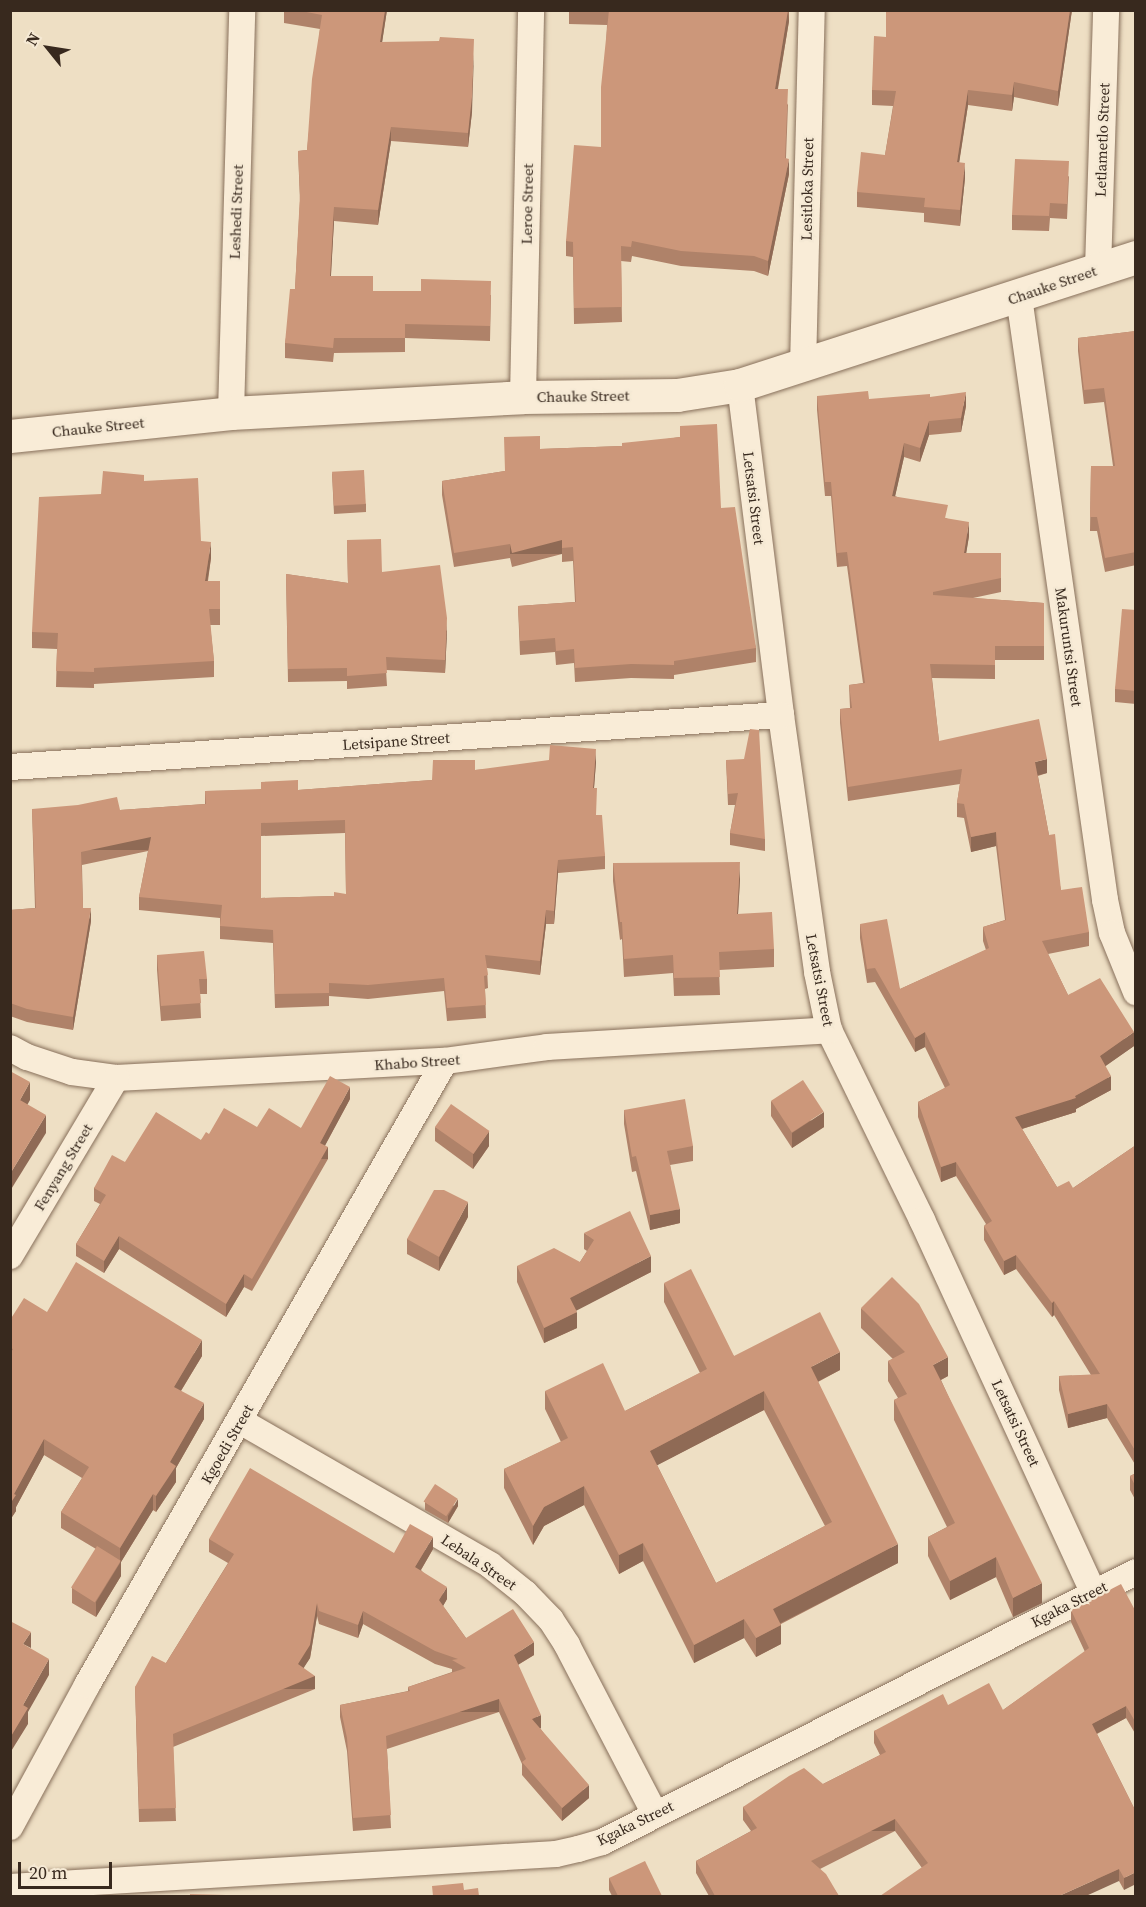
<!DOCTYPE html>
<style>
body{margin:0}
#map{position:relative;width:1146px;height:1907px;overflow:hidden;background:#eedfc4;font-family:"Source Serif 4",serif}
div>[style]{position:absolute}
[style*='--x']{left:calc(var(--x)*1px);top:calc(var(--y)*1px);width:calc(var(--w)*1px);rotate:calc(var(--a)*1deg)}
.roads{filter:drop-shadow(0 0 2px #88705b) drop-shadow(0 0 2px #88705b)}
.street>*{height:26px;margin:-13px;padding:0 13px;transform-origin:13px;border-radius:13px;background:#f9ecd7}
.secondary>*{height:33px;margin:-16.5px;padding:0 16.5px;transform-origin:16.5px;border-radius:16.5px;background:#f9ecd7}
.wall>*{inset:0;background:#af8269}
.shaded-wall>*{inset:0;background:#8f6a55;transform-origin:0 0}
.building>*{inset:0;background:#cc977a;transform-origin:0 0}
span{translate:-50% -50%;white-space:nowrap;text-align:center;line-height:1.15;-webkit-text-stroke:4.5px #f5e9d4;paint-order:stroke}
.street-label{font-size:15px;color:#38291e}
.frame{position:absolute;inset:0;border:12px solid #38291e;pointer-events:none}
.north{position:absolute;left:18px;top:18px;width:60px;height:60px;-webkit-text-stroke:4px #f5e9d4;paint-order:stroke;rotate:300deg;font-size:16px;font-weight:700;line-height:24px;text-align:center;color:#38291e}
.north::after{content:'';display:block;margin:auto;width:21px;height:27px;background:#38291e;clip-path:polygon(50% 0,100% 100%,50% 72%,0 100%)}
.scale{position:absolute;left:18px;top:1862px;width:94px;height:27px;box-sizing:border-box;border:3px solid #38291e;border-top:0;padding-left:8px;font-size:18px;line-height:21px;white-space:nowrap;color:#38291e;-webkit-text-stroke:4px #f5e9d4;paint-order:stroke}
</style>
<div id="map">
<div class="roads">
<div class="street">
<i style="--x:1098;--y:269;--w:259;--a:-88.2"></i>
<i style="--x:1019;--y:297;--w:609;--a:81.88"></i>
<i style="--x:1105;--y:900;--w:34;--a:78"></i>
<i style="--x:1112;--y:933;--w:64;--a:67.9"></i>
<i style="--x:803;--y:367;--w:357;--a:-88.6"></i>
<i style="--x:740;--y:385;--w:333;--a:82.9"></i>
<i style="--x:781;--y:715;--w:260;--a:82"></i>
<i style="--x:817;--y:972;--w:59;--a:78.3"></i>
<i style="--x:829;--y:1030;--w:212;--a:63.9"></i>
<i style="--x:922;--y:1220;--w:409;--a:65.3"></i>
<i style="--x:523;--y:397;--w:387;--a:-88.8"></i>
<i style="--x:231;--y:413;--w:403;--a:-88.4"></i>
<i style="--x:10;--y:767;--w:773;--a:-3.86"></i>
<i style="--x:10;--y:1048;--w:19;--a:28"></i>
<i style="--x:27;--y:1057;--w:47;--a:18.4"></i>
<i style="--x:72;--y:1072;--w:44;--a:7.8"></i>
<i style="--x:116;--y:1078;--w:329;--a:-3"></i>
<i style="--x:445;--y:1061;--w:103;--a:-7.8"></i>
<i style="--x:547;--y:1047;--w:283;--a:-3.4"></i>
<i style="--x:10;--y:1256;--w:207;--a:-59.2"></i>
<i style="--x:240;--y:1421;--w:289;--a:29.9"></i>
<i style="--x:490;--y:1565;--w:45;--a:38.7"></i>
<i style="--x:525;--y:1593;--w:37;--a:46"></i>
<i style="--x:551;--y:1620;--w:30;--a:57"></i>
<i style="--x:567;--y:1645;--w:191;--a:62.5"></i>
<i style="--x:10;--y:1827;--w:162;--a:-61.5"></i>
<i style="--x:87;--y:1685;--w:719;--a:-60.16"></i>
<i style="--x:10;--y:1887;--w:547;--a:-3.46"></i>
<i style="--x:556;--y:1854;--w:23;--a:-13"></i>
<i style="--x:578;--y:1849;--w:25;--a:-16"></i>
<i style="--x:602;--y:1842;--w:598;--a:-26.82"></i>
</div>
<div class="secondary">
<i style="--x:10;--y:436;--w:222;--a:-5.9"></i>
<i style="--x:231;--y:413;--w:292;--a:-3.1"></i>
<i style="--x:523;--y:397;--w:154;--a:-0.7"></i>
<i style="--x:677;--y:395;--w:64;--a:-9"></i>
<i style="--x:740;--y:385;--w:416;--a:-17.9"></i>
</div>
</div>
<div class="wall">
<i style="clip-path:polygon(284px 10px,387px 10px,382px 42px,472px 112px,468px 147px,391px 141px,378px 225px,334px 221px,331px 276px,373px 291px,491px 295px,490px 341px,405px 338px,405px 352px,334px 353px,333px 362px,285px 358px,285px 343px,295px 289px,300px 201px,298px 151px,307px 150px,320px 29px,284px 23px)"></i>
<i style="clip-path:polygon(569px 10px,789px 10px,789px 21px,778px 89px,788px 105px,786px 158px,789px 174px,768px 276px,754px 271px,681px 266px,632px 256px,631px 262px,621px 261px,622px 322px,574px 324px,573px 257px,566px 256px,566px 241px,601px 147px,607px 25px,569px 24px)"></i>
<i style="clip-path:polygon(886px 10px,1072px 10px,1058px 106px,1014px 97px,1012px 111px,968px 105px,959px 162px,965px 178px,960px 226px,924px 222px,924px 213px,857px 207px,857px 192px,885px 155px,893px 106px,872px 105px,872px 90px,886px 37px)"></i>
<i style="clip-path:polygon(1069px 176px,1067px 219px,1050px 218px,1049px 231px,1012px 230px,1012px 215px)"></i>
<i style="clip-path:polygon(1136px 331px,1136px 565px,1105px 572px,1097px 531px,1090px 531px,1091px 466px,1113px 466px,1104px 402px,1084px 404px,1078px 351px,1078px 338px)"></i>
<i style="clip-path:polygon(817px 396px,966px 406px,961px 432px,929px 435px,920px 462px,904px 457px,895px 496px,948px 519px,969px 536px,966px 553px,1001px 553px,1001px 592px,973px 598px,1044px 603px,1044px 660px,995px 660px,995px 679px,932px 678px,939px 741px,1047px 773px,1038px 776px,1049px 835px,1061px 890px,1089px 932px,1089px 946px,1048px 954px,1068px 995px,1134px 1046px,1105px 1066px,1111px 1090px,1076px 1109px,1076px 1112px,1022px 1129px,1057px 1187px,1073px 1188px,1136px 1145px,1136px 1466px,1107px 1418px,1068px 1428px,1059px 1390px,1059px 1376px,1091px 1375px,1054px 1315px,1052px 1317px,1016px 1269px,1004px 1275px,984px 1240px,984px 1226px,986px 1224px,956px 1176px,941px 1182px,918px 1117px,918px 1102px,945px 1088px,925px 1047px,915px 1052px,875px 982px,867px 983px,860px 938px,860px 924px,900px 989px,986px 950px,983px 941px,983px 927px,1005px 920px,996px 846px,971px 852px,964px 818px,957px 817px,957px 803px,960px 784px,848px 801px,840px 723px,840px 709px,850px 708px,849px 685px,863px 683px,847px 566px,837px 567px,831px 496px,825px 496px,817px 410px)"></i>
<i style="clip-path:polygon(680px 426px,721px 508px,756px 648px,756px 662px,674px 675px,674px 679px,631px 678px,575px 682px,574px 663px,556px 665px,555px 652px,520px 655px,518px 606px,575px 602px,573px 561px,562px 562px,562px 554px,512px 567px,510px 558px,454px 567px,442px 495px,442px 481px,505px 471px,540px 449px,622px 446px,680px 437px)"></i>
<i style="clip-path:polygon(332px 473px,366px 504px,366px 512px,334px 514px)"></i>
<i style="clip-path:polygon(144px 481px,201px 541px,211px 558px,208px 581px,220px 581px,220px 625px,210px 625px,214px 661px,214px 677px,94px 684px,94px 688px,56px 687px,57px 649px,32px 648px,32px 632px,101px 494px)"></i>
<i style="clip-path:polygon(347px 540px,447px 631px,445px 673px,386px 670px,387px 686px,347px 689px,347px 681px,288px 682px,286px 574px,348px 583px)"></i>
<i style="clip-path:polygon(1136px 610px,1136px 704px,1115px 702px,1115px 689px)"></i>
<i style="clip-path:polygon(726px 760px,765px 839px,765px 851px,730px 845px,730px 833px,735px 805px,728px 805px)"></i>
<i style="clip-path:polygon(evenodd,596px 762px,594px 788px,596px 815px,605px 856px,605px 869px,558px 873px,554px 924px,546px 924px,540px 975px,487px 968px,488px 988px,485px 989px,486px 1018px,447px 1021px,444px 991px,368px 999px,329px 996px,329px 1006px,275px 1008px,273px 943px,220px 939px,220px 918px,139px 910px,139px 897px,148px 851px,82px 865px,83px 908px,91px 921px,73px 1030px,27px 1022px,10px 1016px,10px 910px,35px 908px,32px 809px,120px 810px,205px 804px,205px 791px,298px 790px,432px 780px,475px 770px,596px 762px,345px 833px,346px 894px,334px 896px,261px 898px,261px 836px,345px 833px)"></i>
<i style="clip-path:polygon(613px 863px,740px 879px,738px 914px,774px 949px,774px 967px,719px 970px,720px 995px,674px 996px,673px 973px,624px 977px,622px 939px,620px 940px,613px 881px)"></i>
<i style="clip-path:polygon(157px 955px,207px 979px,207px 994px,200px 994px,201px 1018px,161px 1021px,157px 970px)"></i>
<i style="clip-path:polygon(350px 1099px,325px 1145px,328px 1159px,252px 1291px,244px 1287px,226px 1317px,119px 1249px,104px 1273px,76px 1256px,76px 1244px,100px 1204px,94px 1201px,94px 1188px,125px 1162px,201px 1140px,209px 1134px,257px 1127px,301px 1128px)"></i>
<i style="clip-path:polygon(771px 1101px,824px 1127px,792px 1148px,771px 1116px)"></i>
<i style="clip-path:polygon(624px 1110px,693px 1146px,693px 1161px,670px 1165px,680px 1223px,650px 1230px,636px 1171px,632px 1172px,624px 1124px)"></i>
<i style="clip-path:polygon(435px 1127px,489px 1146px,473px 1169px,435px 1141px)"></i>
<i style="clip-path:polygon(468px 1217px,439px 1271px,407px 1254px,407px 1239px)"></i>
<i style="clip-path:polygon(584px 1233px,651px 1272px,576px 1310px,577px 1328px,544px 1343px,517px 1282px,517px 1266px,580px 1262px,587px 1251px,584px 1249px)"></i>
<i style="clip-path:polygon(evenodd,664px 1283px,734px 1356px,840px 1370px,818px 1382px,898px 1563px,781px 1624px,781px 1644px,756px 1657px,744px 1638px,694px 1663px,643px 1561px,619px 1574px,584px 1505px,544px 1526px,533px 1545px,504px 1488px,504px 1469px,561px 1442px,545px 1409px,545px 1391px,625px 1411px,700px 1373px,664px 1302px,664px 1283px,764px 1410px,825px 1526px,716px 1583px,657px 1465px,764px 1410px)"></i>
<i style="clip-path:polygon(861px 1308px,948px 1376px,941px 1380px,1042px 1603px,1013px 1617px,996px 1577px,950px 1600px,928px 1556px,928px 1537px,947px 1527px,894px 1420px,894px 1400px,898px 1398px,888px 1381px,888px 1361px,893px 1359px,861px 1328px)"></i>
<i style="clip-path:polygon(47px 1312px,202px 1356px,181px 1391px,204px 1419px,176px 1468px,176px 1482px,156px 1512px,153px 1510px,121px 1562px,121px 1576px,96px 1617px,72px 1603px,72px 1588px,96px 1549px,61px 1528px,61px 1512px,82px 1478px,44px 1455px,16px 1507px,16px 1511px,10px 1520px,10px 1320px)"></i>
<i style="clip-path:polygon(1136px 1473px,1136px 1501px,1130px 1490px,1130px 1476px)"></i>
<i style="clip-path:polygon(425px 1502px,458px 1506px,448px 1523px,425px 1510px)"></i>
<i style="clip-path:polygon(209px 1539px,394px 1553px,433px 1549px,421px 1570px,447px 1599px,443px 1606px,466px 1638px,534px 1655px,518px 1665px,541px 1728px,540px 1728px,589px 1798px,562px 1821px,522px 1775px,522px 1764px,499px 1712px,387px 1749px,391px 1828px,353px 1831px,347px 1751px,340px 1717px,340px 1705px,408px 1691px,408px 1687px,452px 1672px,452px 1669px,435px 1664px,363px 1624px,358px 1638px,319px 1624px,317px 1616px,310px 1658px,303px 1668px,315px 1689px,173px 1747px,176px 1821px,139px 1822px,135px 1687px,166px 1663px,228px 1563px,209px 1552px)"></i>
<i style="clip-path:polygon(1071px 1610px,1136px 1612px,1136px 1735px,1126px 1718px,1097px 1734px,1136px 1812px,1124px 1890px,1119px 1881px,922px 1868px,895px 1831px,820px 1869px,839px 1896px,709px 1896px,696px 1873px,696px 1861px,751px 1831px,743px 1820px,743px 1807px,823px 1784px,880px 1755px,874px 1743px,874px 1731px,948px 1705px,1003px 1710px,1085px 1652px,1071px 1622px)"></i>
<i style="clip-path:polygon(609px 1878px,662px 1896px,612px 1896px,609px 1890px)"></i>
</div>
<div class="shaded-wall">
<i style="clip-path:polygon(385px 10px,387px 10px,380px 56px,380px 42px)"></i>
<i style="clip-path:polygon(788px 10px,789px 21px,775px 104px,775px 89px)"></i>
<i style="clip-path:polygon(1070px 10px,1072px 10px,1058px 106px,1058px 91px)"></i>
<i style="clip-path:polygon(474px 53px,472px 112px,468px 147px,468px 133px)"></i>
<i style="clip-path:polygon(1014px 82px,1014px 97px,1012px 111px,1012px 95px)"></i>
<i style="clip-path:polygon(968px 90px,968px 105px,957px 177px,957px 162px)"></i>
<i style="clip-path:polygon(391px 127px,391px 141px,378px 225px,378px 210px)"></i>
<i style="clip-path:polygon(789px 159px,789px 174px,768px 276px,768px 261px)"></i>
<i style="clip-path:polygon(965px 163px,965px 178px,960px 226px,960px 210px)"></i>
<i style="clip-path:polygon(334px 207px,334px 221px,330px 290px,330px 276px)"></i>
<i style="clip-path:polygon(966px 392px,966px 406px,961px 432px,961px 418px)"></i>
<i style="clip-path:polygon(929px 421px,929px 435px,920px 462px,920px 448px)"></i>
<i style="clip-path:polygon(904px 443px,904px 457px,892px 510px,892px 496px)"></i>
<i style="clip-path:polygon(969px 522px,969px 536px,964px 567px,964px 553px)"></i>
<i style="left:562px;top:540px;width:14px;height:52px;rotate:90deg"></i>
<i style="clip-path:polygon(211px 542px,211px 558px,205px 596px,205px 581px)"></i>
<i style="clip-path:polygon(447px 618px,447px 631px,445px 673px,445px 660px)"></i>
<i style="clip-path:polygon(596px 749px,596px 762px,593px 801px,593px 788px)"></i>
<i style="clip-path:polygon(1047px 759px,1047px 773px,1035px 776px,1035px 762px)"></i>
<i style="clip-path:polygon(996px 832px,996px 846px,971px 852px,971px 837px)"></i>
<i style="left:151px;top:837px;width:13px;height:72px;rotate:90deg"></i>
<i style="clip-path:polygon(558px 860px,558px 873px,554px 924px,554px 911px)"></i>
<i style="clip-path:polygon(740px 862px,740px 879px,737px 931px,737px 914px)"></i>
<i style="clip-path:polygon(91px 908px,91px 921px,73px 1030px,73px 1017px)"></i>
<i style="clip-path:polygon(546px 910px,546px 924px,540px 975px,540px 961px)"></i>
<i style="clip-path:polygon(925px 1032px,925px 1047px,915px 1052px,915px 1038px)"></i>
<i style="clip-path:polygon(1134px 1032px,1134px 1046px,1100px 1070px,1100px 1056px)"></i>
<i style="clip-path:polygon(1111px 1076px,1111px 1090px,1076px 1109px,1076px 1112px,1015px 1131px,1015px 1117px,1075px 1096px)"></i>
<i style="clip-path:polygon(30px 1082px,30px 1100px,20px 1118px,20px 1100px)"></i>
<i style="clip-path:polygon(350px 1087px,350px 1099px,320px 1155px,320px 1143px)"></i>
<i style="clip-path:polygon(824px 1112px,824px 1127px,792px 1148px,792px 1133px)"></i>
<i style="clip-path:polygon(46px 1115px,46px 1133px,10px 1191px,10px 1174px)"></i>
<i style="clip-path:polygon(489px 1131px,489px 1146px,473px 1169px,473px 1154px)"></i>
<i style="left:328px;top:1147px;width:12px;height:152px;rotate:90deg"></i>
<i style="clip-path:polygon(956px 1162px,956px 1176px,941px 1182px,941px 1167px)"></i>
<i style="clip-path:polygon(468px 1202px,468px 1217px,439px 1271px,439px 1257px)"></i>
<i style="clip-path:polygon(680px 1209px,680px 1223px,650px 1230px,650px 1215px)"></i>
<i style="clip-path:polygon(119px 1236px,119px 1249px,104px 1273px,104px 1261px)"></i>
<i style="clip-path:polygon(1016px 1255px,1016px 1269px,1004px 1275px,1004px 1261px)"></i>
<i style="clip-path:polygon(651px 1256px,651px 1272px,570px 1314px,570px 1298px)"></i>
<i style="clip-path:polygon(244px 1274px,244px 1287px,226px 1317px,226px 1304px)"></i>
<i style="clip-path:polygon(1054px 1301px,1054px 1315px,1052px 1317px,1052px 1303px)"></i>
<i style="clip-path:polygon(577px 1312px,577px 1328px,544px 1343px,544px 1328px)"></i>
<i style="clip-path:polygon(202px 1340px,202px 1356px,174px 1402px,174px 1387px)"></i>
<i style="clip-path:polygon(840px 1352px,840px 1370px,811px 1385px,811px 1367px)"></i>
<i style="clip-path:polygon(948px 1357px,948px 1376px,933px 1384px,933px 1365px)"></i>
<i style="clip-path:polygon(764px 1391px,764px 1410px,650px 1469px,650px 1451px)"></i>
<i style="clip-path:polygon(204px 1403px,204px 1419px,176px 1468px,176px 1482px,156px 1512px,156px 1496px,170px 1462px)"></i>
<i style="clip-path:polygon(1107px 1404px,1107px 1418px,1068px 1428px,1068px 1414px)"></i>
<i style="clip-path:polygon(44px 1439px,44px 1455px,16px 1507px,16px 1511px,10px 1520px,10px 1504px,14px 1494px)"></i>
<i style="clip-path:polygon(584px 1486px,584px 1505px,544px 1526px,533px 1545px,533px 1526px,544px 1507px)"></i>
<i style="clip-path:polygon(153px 1494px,153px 1510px,121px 1562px,121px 1576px,96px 1617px,96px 1602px,120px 1563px,120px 1548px)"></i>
<i style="clip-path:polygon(458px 1499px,458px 1506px,448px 1523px,448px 1516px)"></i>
<i style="clip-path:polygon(433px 1537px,433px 1549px,415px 1580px,415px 1567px)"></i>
<i style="clip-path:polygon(643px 1543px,643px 1561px,619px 1574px,619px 1555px)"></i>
<i style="clip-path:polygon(898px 1544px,898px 1563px,773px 1627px,773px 1609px)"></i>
<i style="clip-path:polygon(996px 1557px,996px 1577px,950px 1600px,950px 1581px)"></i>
<i style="clip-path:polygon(1042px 1583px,1042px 1603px,1013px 1617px,1013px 1598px)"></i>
<i style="clip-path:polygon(447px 1587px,447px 1599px,439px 1613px,439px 1600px)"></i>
<i style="clip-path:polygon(317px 1603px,317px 1616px,310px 1658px,298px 1677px,298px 1664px)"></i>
<i style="clip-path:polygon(363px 1611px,363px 1624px,358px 1638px,358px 1625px)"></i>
<i style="clip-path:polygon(744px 1619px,744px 1638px,694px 1663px,694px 1645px)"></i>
<i style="clip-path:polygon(781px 1625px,781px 1644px,756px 1657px,756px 1638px)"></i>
<i style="clip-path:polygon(31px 1632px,31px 1648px,23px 1644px)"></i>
<i style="clip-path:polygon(534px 1642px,534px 1655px,514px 1667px,514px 1655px)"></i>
<i style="clip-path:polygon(49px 1659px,49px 1675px,28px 1712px,28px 1724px,10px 1753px,10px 1738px,23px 1705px)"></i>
<i style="left:315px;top:1676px;width:13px;height:153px;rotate:90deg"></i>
<i style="left:499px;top:1699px;width:13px;height:119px;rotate:90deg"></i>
<i style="clip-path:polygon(1126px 1706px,1126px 1718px,1092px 1736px,1092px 1724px)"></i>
<i style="clip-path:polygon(541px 1715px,541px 1728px,532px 1732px,532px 1719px)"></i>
<i style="clip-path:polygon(589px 1785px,589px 1798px,562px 1821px,562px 1808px)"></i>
<i style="left:895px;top:1819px;width:12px;height:94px;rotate:90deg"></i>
<i style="clip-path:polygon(1119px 1869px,1119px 1881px,1086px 1896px,1059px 1896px)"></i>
<i style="clip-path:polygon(1136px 1872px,1136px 1884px,1124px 1890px,1124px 1878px)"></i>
</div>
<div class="building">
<i style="clip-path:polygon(296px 10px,385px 10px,380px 42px,439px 41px,440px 37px,474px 39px,472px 97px,468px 133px,391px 127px,378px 210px,334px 207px,330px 276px,373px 276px,373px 291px,421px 291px,421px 279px,491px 281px,490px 326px,405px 324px,405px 338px,334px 338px,333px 348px,285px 343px,290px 289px,295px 289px,300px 195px,298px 151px,307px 150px,312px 79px,322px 15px)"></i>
<i style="clip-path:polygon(609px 10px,788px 10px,775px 89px,788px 89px,785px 158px,789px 159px,768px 261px,754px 256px,681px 251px,632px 241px,631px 247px,621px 246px,622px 307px,574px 308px,573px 242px,566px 241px,574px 145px,601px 147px,601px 87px)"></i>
<i style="clip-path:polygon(886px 10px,1070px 10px,1058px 91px,1014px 82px,1012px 95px,968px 90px,957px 162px,965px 163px,960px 210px,924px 207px,925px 198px,857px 192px,861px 152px,885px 155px,896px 91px,872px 90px,874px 36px,886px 37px)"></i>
<i style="clip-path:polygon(1015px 159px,1069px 161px,1067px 204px,1050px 203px,1049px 216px,1012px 215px)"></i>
<i style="clip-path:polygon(1136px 331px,1136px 552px,1105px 558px,1097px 517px,1090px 517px,1091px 466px,1115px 466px,1104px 388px,1084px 390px,1078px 338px)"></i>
<i style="clip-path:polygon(868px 391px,869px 399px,930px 394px,930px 397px,966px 392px,961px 418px,929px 421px,920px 448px,904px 443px,892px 496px,948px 505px,945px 518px,969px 522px,964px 553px,1001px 553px,1001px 578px,933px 592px,933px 595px,1044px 603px,1044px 646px,995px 646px,995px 665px,930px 664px,939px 741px,1039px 719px,1047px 759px,1035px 762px,1049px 835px,1055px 834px,1061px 890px,1082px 887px,1089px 932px,1042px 941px,1068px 995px,1100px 978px,1134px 1032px,1100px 1056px,1111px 1076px,1075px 1096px,1076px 1098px,1015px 1117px,1057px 1187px,1069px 1181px,1073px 1188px,1136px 1145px,1136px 1452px,1107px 1404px,1068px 1414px,1059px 1376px,1100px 1374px,1054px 1301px,1052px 1303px,1016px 1255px,1004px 1261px,984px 1226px,992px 1221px,956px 1162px,941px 1167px,918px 1102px,950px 1085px,925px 1032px,915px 1038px,875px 968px,867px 969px,860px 924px,887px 919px,900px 989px,989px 948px,983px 927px,1006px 920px,996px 832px,971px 837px,964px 804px,957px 803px,962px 769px,848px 787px,840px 709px,852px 708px,849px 685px,865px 683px,847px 552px,837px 553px,831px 482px,825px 482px,817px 396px)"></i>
<i style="clip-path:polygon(717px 424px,721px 508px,735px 507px,756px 648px,674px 661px,674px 665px,631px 664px,575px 668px,574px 649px,556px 651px,555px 638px,520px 641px,518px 606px,576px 602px,573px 547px,562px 548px,562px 540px,512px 553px,510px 544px,454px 553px,442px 481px,505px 471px,504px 437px,540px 436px,540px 449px,622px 446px,622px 443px,680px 437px,680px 426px)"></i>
<i style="left:364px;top:470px;width:34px;height:32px;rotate:87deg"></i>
<i style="clip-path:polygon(103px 471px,144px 475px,144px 481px,198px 478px,201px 541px,211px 542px,205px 581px,220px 581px,220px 609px,209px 609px,214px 661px,94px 668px,94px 672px,56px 671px,58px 633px,32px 632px,39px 497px,101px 494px)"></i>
<i style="clip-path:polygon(381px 539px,382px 572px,440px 565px,447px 618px,445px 660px,386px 657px,387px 673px,347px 676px,347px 668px,288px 669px,286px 574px,348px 583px,347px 540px)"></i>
<i style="clip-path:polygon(1122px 609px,1136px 610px,1136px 691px,1115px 689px)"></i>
<i style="clip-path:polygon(750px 729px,759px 730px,765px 839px,730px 833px,738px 793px,728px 794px,726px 760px,744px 759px)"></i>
<i style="clip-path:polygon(evenodd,550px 745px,596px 749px,593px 788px,597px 788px,596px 815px,602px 815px,605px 856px,558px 860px,554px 911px,546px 910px,540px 961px,485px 955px,488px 975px,484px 976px,486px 1005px,447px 1008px,444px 978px,368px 985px,329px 983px,329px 993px,275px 994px,273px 930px,220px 926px,222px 905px,139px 897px,151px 837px,81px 852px,83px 908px,91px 908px,73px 1017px,27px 1009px,10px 1003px,10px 910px,36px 908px,32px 809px,78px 805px,117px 797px,120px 810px,206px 804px,205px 791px,261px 789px,261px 782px,298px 780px,298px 790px,432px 780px,433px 760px,475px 760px,475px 770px,549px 760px,550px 745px,345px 820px,346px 894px,334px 892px,334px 896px,261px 898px,261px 823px,345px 820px)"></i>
<i style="clip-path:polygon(740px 862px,737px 914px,772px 912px,774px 949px,719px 952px,720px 977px,674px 978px,673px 955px,624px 959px,622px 922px,620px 922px,613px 863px)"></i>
<i style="clip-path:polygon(204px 951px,207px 979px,199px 979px,201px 1003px,161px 1006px,157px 955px)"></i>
<i style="clip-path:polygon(10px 1071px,30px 1082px,20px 1100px,46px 1115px,10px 1174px)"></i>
<i style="clip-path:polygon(330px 1076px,350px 1087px,320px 1143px,328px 1147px,252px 1279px,244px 1274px,226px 1304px,119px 1236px,104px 1261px,76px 1244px,106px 1195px,94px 1188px,112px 1155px,125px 1162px,156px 1112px,201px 1140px,206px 1132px,209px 1134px,224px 1108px,257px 1127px,269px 1108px,301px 1128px)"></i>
<i style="left:803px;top:1080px;width:38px;height:38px;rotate:57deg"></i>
<i style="clip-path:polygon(685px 1099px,693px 1146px,667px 1151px,680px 1209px,650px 1215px,636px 1156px,632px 1157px,624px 1110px)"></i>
<i style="left:451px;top:1104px;width:47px;height:28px;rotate:35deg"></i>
<i style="clip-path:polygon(434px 1190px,444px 1190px,468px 1202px,439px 1257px,407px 1239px)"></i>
<i style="clip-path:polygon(630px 1211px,651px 1256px,570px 1298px,577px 1312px,544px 1328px,517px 1266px,554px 1248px,580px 1262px,594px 1240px,584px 1233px)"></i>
<i style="clip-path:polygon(76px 1262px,202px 1340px,174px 1387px,204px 1403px,170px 1462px,176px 1466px,156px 1496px,153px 1494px,120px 1548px,61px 1512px,89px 1467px,44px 1439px,14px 1494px,16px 1495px,10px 1504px,10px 1354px,13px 1349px,10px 1348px,10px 1320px,24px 1298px,47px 1312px)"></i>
<i style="clip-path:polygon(evenodd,691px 1269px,734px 1356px,820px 1312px,840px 1352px,811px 1367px,898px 1544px,773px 1609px,781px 1625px,756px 1638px,744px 1619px,694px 1645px,643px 1543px,619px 1555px,584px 1486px,544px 1507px,533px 1526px,504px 1469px,568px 1438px,545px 1391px,603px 1363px,625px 1411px,707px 1369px,664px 1283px,691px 1269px,764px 1391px,832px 1522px,716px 1583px,650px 1451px,764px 1391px)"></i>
<i style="clip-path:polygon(892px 1277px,919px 1304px,948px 1357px,933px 1365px,1042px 1583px,1013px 1598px,996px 1557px,950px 1581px,928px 1537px,955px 1523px,894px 1400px,907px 1394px,888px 1361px,905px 1352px,861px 1308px)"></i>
<i style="clip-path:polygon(250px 1468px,394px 1553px,410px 1524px,433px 1537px,415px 1567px,447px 1587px,439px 1600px,466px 1638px,513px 1609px,534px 1642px,514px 1655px,541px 1715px,532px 1719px,589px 1785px,562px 1808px,522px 1762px,526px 1759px,499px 1699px,386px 1736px,391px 1815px,353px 1818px,347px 1738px,340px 1705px,410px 1691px,408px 1687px,466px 1668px,452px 1660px,458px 1659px,435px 1651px,363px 1611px,358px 1625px,319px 1611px,317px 1603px,310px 1645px,298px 1664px,315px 1676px,173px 1734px,176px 1808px,139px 1809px,135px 1687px,152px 1656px,166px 1663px,234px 1554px,209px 1539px)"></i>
<i style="clip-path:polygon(1136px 1473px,1136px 1487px,1130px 1476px)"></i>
<i style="left:435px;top:1484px;width:27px;height:21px;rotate:33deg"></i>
<i style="left:97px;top:1546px;width:28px;height:49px;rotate:32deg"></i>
<i style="clip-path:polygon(1121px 1584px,1136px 1612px,1136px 1723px,1126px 1706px,1092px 1724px,1136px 1812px,1136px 1872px,1124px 1878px,1119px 1869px,1059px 1896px,880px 1896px,928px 1863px,895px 1819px,811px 1861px,826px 1874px,839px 1896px,715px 1896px,696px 1861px,757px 1828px,743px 1807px,789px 1776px,804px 1768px,823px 1784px,886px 1752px,874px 1731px,943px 1694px,948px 1705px,989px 1683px,1003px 1710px,1089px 1648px,1071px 1610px)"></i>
<i style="clip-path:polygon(10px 1621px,31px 1632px,23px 1644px,49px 1659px,23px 1705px,28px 1708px,10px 1738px)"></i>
<i style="clip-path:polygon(645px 1861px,662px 1896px,618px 1896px,609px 1878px)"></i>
<i style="clip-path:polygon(463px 1883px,464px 1890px,478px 1888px,479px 1896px,433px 1896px,432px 1886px)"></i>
<i style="clip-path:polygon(190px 1894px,226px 1895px,225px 1896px,190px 1896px)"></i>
</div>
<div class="street-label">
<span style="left:1102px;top:140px;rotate:-88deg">Letlametlo Street</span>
<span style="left:807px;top:189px;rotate:-89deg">Lesitloka Street</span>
<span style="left:527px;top:204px;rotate:-89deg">Leroe Street</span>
<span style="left:236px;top:212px;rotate:-88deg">Leshedi Street</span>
<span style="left:1052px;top:285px;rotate:-19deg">Chauke Street</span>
<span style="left:583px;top:396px;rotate:-1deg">Chauke Street</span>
<span style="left:98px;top:427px;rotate:-6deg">Chauke Street</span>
<span style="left:754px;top:498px;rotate:83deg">Letsatsi Street</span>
<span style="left:1069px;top:647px;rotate:82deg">Makuruntsi Street</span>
<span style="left:396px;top:741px;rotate:-4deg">Letsipane Street</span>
<span style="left:820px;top:980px;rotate:79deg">Letsatsi Street</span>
<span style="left:417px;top:1062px;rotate:-4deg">Khabo Street</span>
<span style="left:63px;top:1167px;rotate:-59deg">Fenyang Street</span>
<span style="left:1016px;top:1423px;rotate:65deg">Letsatsi Street</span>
<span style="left:227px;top:1444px;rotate:-60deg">Kgoedi Street</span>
<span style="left:479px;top:1562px;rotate:34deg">Lebala Street</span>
<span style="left:1069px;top:1604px;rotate:-27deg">Kgaka Street</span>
<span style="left:635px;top:1823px;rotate:-26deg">Kgaka Street</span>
</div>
<div class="frame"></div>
<div class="north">N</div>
<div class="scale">20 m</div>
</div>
